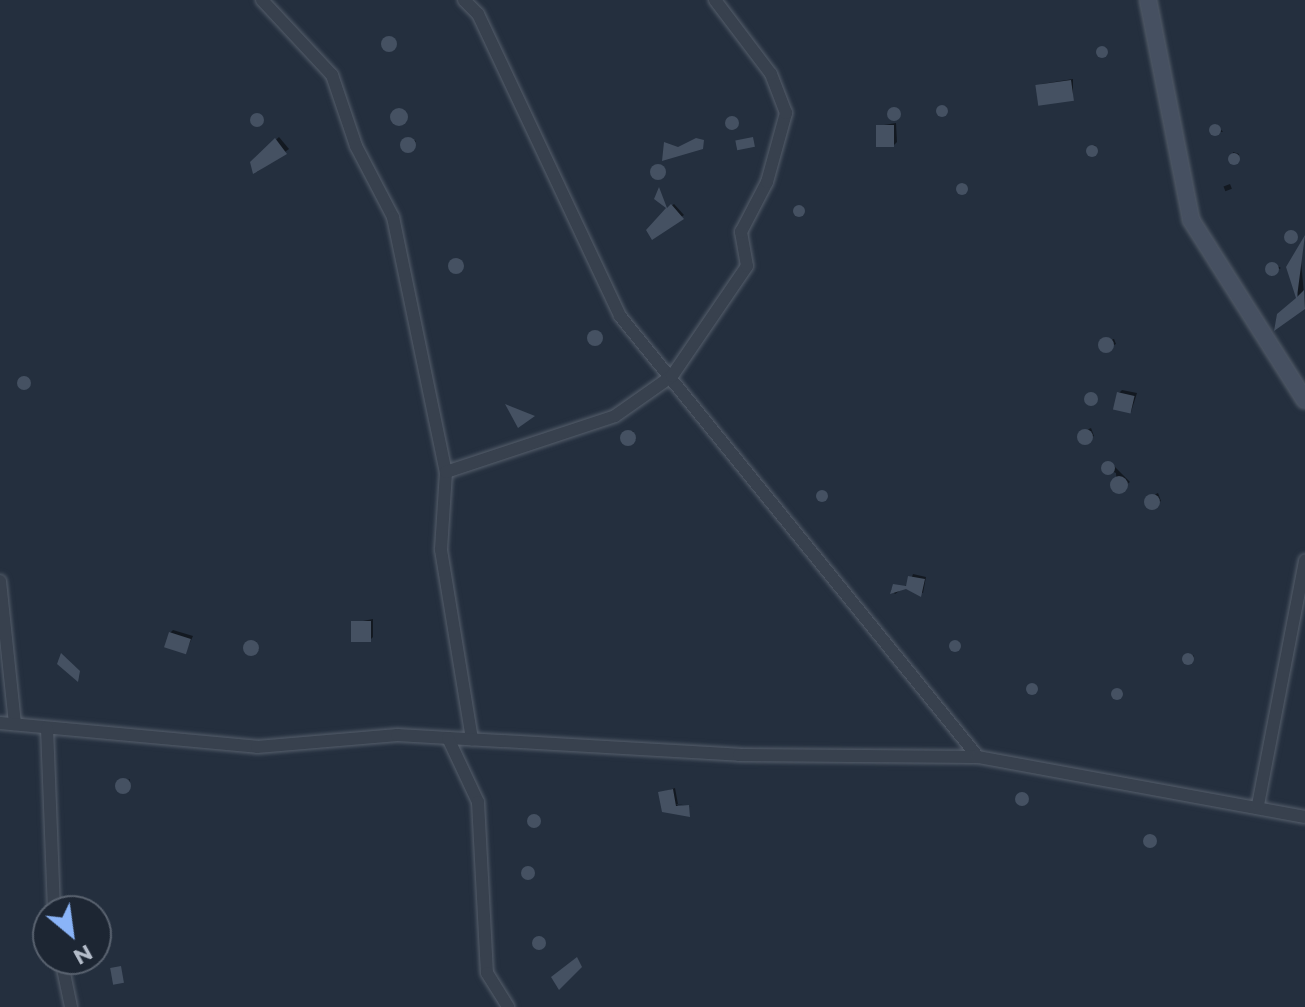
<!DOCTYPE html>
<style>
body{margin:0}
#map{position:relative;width:1305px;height:1007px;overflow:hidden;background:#242f3e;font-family:Montserrat,sans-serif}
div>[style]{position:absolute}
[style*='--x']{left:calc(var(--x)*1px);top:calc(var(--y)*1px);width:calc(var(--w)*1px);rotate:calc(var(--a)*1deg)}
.shadow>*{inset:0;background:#0007;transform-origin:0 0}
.round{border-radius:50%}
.building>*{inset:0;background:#455162;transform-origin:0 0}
.roads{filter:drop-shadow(0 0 2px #565f6c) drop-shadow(0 0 2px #565f6c)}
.street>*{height:12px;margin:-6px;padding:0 6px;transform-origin:6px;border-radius:6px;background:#38414e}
.secondary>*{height:16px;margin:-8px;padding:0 8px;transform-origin:8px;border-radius:8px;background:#465061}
span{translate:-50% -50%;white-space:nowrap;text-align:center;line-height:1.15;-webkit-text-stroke:8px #1d2633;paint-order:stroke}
.north{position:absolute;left:32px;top:895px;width:80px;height:80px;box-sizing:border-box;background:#1d2633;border:2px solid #59626f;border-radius:50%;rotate:151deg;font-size:22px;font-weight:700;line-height:32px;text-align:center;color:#b4bcc9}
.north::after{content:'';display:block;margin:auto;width:28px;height:36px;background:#8ab4f8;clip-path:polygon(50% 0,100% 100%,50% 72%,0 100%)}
</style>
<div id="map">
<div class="shadow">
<i style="clip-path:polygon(391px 37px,396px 45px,386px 50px,383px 43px)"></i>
<i style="clip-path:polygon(1106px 47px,1108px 52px,1100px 55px,1098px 51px)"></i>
<i style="clip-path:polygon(1073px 79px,1073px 99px,1039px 87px,1042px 84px)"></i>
<i style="clip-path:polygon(946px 106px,948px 111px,940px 114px,938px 110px)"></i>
<i style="clip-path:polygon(892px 109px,900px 113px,891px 120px,891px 110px)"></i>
<i style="clip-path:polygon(398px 110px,406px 113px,402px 124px,393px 118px)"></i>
<i style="clip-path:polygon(256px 114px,262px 124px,253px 121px)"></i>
<i style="clip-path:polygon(737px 120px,735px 130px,729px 125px)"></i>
<i style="clip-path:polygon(896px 123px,897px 142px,894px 145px,878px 126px)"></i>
<i style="clip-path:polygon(1216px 124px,1223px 132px,1211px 131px)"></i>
<i style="clip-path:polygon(279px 137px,289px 149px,257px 172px,252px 162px)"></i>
<i style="clip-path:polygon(407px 137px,416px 141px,413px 150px,404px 149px)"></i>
<i style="left:1095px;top:145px;width:6px;height:8px;rotate:72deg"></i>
<i style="clip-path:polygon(1233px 152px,1239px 154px,1238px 161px,1232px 161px)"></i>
<i class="round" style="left:653px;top:165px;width:12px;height:12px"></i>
<i style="clip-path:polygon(964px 183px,967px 189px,960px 192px,958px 188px)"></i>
<i style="left:1230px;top:184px;width:5px;height:7px;rotate:68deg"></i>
<i style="clip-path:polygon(674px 204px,684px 215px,652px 237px,669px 208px)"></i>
<i style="clip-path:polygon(803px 206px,804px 211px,797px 214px,796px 208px)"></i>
<i style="clip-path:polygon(1300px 248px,1305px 307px,1277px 326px,1299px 298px,1288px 267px)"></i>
<i style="clip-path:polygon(459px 258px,464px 264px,456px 271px,451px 264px)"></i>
<i style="clip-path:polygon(1272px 263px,1281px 268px,1273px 272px)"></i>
<i style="clip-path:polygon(591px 333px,602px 335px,597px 344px,590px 342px)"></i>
<i style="clip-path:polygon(1114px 339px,1116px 344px,1104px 350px,1101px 341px)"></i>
<i style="clip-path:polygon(29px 378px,31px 384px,22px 387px,20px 382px)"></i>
<i style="clip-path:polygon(1122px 390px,1137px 393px,1131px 412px,1119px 393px)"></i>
<i style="clip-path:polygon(1091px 428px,1094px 436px,1082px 442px,1080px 433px)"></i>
<i style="left:633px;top:431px;width:9px;height:10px;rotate:69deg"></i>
<i style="clip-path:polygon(1114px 466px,1130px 482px,1117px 491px,1116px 473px,1105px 468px)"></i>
<i style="clip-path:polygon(823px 491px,828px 495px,822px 500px,819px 497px)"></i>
<i style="clip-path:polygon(1158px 493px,1161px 501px,1149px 508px,1146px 499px)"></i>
<i style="clip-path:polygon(913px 574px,926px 577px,923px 593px,906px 586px,895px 594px,891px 589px,909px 585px)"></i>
<i style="clip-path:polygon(373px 619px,373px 637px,370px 640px,353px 623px)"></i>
<i style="clip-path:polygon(173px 630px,193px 636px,186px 651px,170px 633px)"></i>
<i style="left:256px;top:641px;width:9px;height:10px;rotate:69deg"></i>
<i style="clip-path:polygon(959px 641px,960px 646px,953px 649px,952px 643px)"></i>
<i style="left:1189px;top:653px;width:6px;height:8px;rotate:31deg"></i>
<i style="clip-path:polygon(1035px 684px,1037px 689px,1030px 693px,1028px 687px)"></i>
<i style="clip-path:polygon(1118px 689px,1123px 692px,1117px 698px,1113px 695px)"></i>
<i style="clip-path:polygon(130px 779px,129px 788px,122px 792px,118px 786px)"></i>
<i style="clip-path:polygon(675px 788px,678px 804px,693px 807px,676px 804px,688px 815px,664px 809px,660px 793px)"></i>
<i style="clip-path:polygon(1026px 794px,1029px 800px,1020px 803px,1019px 796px)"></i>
<i style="clip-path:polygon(538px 815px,540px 821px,532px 824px,529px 820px)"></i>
<i style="clip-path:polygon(1152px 834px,1156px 839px,1149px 845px,1146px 842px)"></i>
<i style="clip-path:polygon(532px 868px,534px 874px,526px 877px,524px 873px)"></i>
<i style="clip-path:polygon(543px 937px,545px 943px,537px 946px,536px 939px)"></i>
</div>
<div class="building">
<i class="round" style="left:381px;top:36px;width:16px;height:16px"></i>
<i class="round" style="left:1096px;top:46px;width:12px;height:12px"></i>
<i style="left:1071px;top:80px;width:21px;height:36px;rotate:82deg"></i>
<i class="round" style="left:936px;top:105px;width:12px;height:12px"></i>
<i class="round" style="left:887px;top:107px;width:14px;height:14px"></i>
<i class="round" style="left:390px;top:108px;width:18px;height:18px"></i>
<i class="round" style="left:250px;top:113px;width:14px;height:14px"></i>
<i class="round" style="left:725px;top:116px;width:14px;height:14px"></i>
<i class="round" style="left:1209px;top:124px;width:12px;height:12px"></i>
<i style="left:894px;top:125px;width:22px;height:18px;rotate:90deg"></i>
<i class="round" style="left:400px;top:137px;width:16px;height:16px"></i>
<i style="left:753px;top:137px;width:10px;height:18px;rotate:79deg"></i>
<i style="clip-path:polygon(275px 138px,287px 154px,253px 174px,250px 162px)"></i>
<i style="clip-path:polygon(696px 138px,704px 140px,703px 149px,662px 161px,664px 142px,678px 147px)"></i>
<i class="round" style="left:1086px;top:145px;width:12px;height:12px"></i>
<i class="round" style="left:1228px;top:153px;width:12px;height:12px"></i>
<i class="round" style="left:650px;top:164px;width:16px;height:16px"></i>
<i class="round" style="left:956px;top:183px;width:12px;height:12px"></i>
<i style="clip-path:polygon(659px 187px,667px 208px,671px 204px,684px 219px,652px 240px,646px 230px,666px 208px,654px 199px)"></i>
<i class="round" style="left:793px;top:205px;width:12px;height:12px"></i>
<i class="round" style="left:1284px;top:230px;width:14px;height:14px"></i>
<i style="clip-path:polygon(1305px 235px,1297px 297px,1304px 290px,1305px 309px,1274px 331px,1277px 314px,1296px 298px,1286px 267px)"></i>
<i class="round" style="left:448px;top:258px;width:16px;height:16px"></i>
<i class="round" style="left:1265px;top:262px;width:14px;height:14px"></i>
<i class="round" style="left:587px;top:330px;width:16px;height:16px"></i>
<i class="round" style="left:1098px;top:337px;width:16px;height:16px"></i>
<i class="round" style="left:17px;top:376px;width:14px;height:14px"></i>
<i style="left:1117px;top:392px;width:18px;height:18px;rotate:13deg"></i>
<i class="round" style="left:1084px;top:392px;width:14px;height:14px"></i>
<i style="clip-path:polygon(505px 404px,535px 416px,518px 428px)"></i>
<i class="round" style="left:1077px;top:429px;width:16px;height:16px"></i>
<i class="round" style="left:620px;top:430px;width:16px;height:16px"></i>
<i class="round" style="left:1101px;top:461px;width:14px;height:14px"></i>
<i class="round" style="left:1110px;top:476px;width:18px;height:18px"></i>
<i class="round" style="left:816px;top:490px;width:12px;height:12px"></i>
<i class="round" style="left:1144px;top:494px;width:16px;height:16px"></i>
<i style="clip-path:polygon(908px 576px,925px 579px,921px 597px,906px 589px,890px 594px,893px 584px,906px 586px)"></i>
<i style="left:371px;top:621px;width:21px;height:20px;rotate:90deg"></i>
<i style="left:169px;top:632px;width:23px;height:16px;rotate:18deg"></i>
<i class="round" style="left:243px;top:640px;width:16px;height:16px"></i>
<i class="round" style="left:949px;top:640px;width:12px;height:12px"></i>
<i class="round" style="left:1182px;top:653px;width:12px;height:12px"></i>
<i style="clip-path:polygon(61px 653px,80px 671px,78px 682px,57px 664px)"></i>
<i class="round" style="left:1026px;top:683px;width:12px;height:12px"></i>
<i class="round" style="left:1111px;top:688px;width:12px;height:12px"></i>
<i class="round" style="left:115px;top:778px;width:16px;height:16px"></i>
<i style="clip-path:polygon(673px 789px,676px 806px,689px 805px,690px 817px,662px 812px,658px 792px)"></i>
<i class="round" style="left:1015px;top:792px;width:14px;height:14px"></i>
<i class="round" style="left:527px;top:814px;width:14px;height:14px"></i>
<i class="round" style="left:1143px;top:834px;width:14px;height:14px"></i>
<i class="round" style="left:521px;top:866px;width:14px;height:14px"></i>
<i class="round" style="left:532px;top:936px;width:14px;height:14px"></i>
<i style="clip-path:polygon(577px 957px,582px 967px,559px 990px,551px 977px)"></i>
<i style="left:121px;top:966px;width:17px;height:11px;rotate:80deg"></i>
</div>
<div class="roads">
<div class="street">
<i style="--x:262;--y:0;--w:103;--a:47"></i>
<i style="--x:332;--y:75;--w:75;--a:71.3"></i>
<i style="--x:356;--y:146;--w:80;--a:62.5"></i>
<i style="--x:393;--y:217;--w:260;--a:78.3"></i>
<i style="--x:446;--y:472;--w:78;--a:93.7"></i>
<i style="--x:441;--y:550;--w:192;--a:80.7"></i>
<i style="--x:464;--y:0;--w:20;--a:45"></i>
<i style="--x:478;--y:14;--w:334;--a:64.8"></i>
<i style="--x:620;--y:316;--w:568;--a:50.93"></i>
<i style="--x:446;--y:472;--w:178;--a:-18.3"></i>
<i style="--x:615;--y:416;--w:70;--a:-35.1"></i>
<i style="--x:672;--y:376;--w:133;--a:-55.7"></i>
<i style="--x:747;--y:266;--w:35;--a:-100"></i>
<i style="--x:741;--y:232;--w:56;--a:-62.5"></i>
<i style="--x:767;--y:182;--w:72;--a:-74.6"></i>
<i style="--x:786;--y:113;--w:42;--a:-111"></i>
<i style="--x:771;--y:74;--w:93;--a:-127.1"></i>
<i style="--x:0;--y:581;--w:144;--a:84"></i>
<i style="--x:0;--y:723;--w:258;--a:5.3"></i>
<i style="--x:257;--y:747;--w:141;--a:-4.9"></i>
<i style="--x:397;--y:735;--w:343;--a:3.3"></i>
<i style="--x:739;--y:755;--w:239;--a:0.5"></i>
<i style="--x:978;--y:757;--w:332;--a:10.4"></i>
<i style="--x:47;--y:728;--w:183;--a:87.8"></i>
<i style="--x:448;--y:738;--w:71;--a:64.9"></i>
<i style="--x:478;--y:802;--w:171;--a:87"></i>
<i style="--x:487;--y:973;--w:40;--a:58"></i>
<i style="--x:1258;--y:805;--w:249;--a:-79.1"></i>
<i style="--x:61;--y:959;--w:49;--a:78.2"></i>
</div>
<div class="secondary">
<i style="--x:1148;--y:0;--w:224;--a:78.9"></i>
<i style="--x:1191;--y:220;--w:213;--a:57.7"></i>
</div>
</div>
<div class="north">N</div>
</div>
